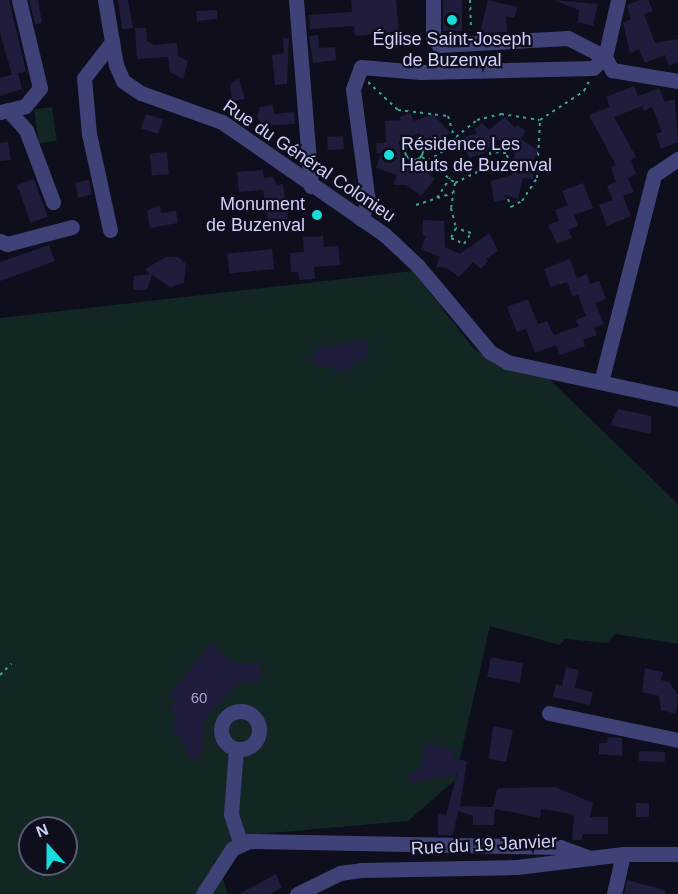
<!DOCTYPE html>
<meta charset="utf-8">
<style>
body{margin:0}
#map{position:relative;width:678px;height:894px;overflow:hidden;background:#0f0e1d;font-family:Arial,sans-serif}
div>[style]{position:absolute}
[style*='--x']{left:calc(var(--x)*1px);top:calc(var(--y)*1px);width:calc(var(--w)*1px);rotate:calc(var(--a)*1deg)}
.green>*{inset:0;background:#122623;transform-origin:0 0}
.building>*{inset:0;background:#1f1c3c;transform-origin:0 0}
.path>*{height:2px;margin-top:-1px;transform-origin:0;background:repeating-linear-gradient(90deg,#3aa392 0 3px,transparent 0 7.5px)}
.path>.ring{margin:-1px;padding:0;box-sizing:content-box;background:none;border:2px solid #3aa392;border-radius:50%}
.minor>*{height:15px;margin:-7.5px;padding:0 7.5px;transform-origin:7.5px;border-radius:7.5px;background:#3e4277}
.minor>.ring{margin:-7.5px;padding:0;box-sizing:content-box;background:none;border:15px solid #3e4277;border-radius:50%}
.dots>*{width:16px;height:16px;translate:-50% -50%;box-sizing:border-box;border:3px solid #0f0e1d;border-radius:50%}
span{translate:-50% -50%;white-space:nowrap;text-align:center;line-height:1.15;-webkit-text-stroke:4.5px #0f0e1d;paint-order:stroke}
.number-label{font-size:15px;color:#a4a2ca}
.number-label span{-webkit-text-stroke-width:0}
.poi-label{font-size:18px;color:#d0cffa}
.left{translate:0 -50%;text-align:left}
.right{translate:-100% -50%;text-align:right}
.street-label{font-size:18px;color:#d0cffa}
.north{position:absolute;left:18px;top:816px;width:60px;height:60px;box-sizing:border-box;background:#0f0e1d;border:2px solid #5c5b75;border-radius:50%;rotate:339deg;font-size:16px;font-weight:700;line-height:24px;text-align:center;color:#d0cffa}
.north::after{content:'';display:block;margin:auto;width:21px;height:27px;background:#19dcdc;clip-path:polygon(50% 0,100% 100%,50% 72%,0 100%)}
</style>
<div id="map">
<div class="green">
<i style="left:52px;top:107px;width:34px;height:18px;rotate:82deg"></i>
<i style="clip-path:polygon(evenodd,413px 271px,474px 349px,499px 365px,544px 374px,678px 504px,678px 644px,616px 634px,607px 643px,565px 639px,560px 645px,490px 626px,455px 780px,408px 821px,236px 836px,219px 868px,228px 894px,0 894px,0 318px,413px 271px,30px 828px,66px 828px,66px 864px,30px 864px,30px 828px)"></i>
</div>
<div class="building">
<i style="clip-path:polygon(0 0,9px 0,26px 71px,12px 75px,0 33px)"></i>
<i style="clip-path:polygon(29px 0,38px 0,42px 23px,35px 24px)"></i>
<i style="clip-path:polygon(118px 0,128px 0,133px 28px,122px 29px)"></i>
<i style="clip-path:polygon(351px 0,396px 0,399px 31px,355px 36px,354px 26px,310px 29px,309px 15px,352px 12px)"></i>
<i style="left:443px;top:0;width:19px;height:31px"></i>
<i style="clip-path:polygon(488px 0,518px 7px,514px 18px,506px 16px,507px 32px,480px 33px)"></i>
<i style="clip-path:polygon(553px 0,598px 4px,593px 26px,578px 22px,579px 10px)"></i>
<i style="clip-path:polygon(640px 0,648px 0,653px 11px,644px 14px,655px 43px,678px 39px,678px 62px,669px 66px,665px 55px,645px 63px,639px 49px,630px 53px,623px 23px,631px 19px,627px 5px)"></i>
<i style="clip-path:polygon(217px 10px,217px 19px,197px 21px,196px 11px)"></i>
<i style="clip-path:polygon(135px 28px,146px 28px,147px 41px,154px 45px,177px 43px,178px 56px,188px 61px,183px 79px,170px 72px,168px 57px,137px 59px)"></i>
<i style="clip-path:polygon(318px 35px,319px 48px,335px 47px,336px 60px,313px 63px,309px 36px)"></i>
<i style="clip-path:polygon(283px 38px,289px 38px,287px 84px,275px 85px,272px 55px,284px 53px)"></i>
<i style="clip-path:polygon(18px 73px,22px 89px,0 96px,0 78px)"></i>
<i style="clip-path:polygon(239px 78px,245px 99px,232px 101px,230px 85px)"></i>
<i style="clip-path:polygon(634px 86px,638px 96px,659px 88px,665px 102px,675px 99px,678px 142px,661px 149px,656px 134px,662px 132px,652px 107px,644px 111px,642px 106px,614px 117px,636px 157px,631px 160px,636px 174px,628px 178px,634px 192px,623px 196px,631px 216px,607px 226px,599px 205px,613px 200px,607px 186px,616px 182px,611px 168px,616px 165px,589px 115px,610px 107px,606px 97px)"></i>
<i style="clip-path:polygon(273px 105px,274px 114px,294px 112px,295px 124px,262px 126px,257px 116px,260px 107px)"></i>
<i style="clip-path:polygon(410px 113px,414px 121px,433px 114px,450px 133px,434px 148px,419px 133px,399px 142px,402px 164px,419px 166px,435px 179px,421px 196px,406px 185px,393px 185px,397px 175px,376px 168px,381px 153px,377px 154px,376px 143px,386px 143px,385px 121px,401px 120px,399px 117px)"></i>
<i style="left:146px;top:114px;width:18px;height:15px;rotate:19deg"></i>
<i style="clip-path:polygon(505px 117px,515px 128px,517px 125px,526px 131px,521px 139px,539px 151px,532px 163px,536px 164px,534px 179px,523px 178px,518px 199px,505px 195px,505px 200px,494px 202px,491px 181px,512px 175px,515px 149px,496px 139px,485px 153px,469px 158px,462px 138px,477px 133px,474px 129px,482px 123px,489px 130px)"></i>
<i style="left:343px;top:136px;width:13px;height:16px;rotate:86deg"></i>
<i style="clip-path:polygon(8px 142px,11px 160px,0 161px,0 143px)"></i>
<i style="left:167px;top:152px;width:22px;height:17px;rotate:85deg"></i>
<i style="clip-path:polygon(263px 170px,264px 178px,273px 177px,277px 185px,283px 184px,289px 230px,270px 232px,263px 190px,239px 192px,237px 172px)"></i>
<i style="left:34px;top:179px;width:40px;height:18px;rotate:70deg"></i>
<i style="left:89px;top:180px;width:15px;height:14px;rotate:79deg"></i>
<i style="clip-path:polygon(583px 183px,593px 208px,574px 215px,578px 226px,568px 230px,572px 238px,557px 244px,548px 225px,559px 221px,555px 210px,568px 205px,562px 191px)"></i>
<i style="clip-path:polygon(160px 205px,161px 213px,176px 211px,178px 223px,150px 228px,147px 211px)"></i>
<i style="clip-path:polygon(423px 220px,444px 221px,445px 247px,460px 254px,489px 233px,498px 251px,486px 259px,488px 261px,481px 269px,473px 262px,459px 277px,447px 268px,436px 267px,440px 257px,421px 249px,426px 236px,422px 235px)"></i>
<i style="clip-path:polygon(323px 236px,324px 247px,338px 246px,340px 265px,314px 267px,315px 279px,299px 280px,298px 272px,291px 272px,290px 253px,304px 252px,303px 237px)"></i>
<i style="clip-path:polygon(49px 245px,55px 261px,0 281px,0 262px)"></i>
<i style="left:272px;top:249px;width:20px;height:45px;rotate:84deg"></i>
<i style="clip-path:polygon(166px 257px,178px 257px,186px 264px,184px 283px,170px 287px,152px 275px,147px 290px,133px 290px,134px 276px,150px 274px,145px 269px)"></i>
<i style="clip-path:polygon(570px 259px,577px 278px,587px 274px,590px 284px,599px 281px,606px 299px,595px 303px,604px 324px,594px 328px,597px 335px,583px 340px,585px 346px,560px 355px,556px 345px,535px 353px,526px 329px,517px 332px,507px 307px,528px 299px,538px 324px,547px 321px,554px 335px,579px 326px,576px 320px,586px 316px,578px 295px,572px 296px,567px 282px,551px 287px,544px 269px)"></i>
<i style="clip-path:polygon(362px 340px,371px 350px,365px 359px,353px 361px,354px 368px,333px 372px,332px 365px,319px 367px,311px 361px,316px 348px)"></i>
<i style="clip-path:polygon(618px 409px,651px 416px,651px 434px,610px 425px)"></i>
<i style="clip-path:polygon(211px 643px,232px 662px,261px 664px,259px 684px,239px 682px,203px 721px,204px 747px,199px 759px,190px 759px,179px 736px,172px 732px,176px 714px,169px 709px,176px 701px,169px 695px)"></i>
<i style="left:491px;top:657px;width:33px;height:20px;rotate:11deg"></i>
<i style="clip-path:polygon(566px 667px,579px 670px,575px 688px,593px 692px,590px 705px,553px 697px,556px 684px,562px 686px)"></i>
<i style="clip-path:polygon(645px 668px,663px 672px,661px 680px,669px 682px,678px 695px,676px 714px,661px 710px,659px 696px,642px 692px)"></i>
<i style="clip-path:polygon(493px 726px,513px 730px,506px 762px,489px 759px)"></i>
<i style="clip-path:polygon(608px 737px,622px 738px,622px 756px,599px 754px,599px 743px,607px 743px)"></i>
<i style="clip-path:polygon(426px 743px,455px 750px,453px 758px,467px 761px,460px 806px,493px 807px,497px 789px,502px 788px,555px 787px,593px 803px,590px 817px,608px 817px,608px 834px,583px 834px,581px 840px,572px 840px,574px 816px,567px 813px,541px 809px,540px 818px,495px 809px,494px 825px,473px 825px,473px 816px,458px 811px,453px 835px,438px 835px,438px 813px,446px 815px,457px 774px,410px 783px,408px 773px,420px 770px)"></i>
<i style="left:639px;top:751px;width:26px;height:10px;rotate:2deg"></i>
<i style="left:636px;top:803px;width:13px;height:14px"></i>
<i style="clip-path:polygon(276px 874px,282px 888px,270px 894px,239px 894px)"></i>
<i style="clip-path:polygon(627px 880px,665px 890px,665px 894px,624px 894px)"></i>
</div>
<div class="path">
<i style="--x:470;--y:0;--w:30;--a:88"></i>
<i style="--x:368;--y:82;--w:41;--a:43"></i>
<i style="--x:398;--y:110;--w:50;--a:6.8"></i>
<i style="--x:448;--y:116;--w:29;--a:74"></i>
<i style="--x:456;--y:144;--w:34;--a:150"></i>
<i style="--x:540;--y:120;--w:53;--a:-33.4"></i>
<i style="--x:584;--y:91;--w:11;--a:-63"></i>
<i style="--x:456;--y:137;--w:27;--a:-39"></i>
<i style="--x:477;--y:120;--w:25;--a:-14"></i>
<i style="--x:501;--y:114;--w:39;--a:9"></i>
<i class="ring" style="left:405px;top:142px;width:16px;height:16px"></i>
<i style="--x:422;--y:157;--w:42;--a:38.2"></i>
<i style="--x:455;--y:183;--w:25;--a:99"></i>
<i style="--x:451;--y:208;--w:21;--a:76"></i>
<i style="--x:456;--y:228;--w:11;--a:117"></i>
<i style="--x:451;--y:238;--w:14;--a:25"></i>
<i style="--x:464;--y:244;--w:13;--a:-58"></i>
<i style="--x:471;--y:233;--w:16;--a:-162"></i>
<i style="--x:455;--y:183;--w:40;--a:-26.6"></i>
<i style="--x:491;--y:165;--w:8;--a:14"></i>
<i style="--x:499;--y:167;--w:13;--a:-45"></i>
<i style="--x:508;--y:158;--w:5;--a:-112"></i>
<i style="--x:506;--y:153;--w:16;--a:-176"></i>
<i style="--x:490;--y:152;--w:13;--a:86"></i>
<i style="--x:437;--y:198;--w:24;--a:-57"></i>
<i style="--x:508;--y:199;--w:9;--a:69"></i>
<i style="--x:511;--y:207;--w:13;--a:-29"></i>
<i style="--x:522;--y:201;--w:27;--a:-57"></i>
<i style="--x:537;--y:178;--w:58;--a:-87"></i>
<i style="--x:416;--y:205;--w:39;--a:-18"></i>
<i style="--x:0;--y:675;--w:16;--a:-45"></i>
</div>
<div class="minor">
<i style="--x:105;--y:0;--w:66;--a:80.4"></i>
<i style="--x:116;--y:65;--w:17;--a:66"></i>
<i style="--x:123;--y:81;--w:22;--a:34"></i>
<i style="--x:141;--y:93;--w:86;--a:19.7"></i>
<i style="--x:222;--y:122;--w:198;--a:34.7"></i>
<i style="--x:385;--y:235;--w:45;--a:43.2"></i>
<i style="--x:418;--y:266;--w:112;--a:50.1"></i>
<i style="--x:490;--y:352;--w:20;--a:30"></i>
<i style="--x:507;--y:362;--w:175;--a:12.2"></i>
<i style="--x:296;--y:0;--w:187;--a:85.4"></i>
<i style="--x:433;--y:0;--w:38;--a:90"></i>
<i style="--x:433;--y:38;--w:9;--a:49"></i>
<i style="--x:439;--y:45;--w:129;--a:-3.1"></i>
<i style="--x:568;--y:38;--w:42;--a:27.2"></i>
<i style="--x:618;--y:0;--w:58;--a:102.8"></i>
<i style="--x:605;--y:57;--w:15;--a:62"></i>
<i style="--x:612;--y:70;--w:67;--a:9.5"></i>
<i style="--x:8;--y:110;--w:27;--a:48"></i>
<i style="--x:26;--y:130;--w:77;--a:69.4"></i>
<i style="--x:0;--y:112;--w:26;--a:-13"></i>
<i style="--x:25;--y:106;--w:23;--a:-50"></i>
<i style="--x:40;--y:88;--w:90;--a:-103.4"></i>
<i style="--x:361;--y:219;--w:18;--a:-68"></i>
<i style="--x:368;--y:202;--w:114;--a:-97.6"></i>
<i style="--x:353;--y:89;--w:23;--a:-70"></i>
<i style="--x:361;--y:67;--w:60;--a:4.8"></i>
<i style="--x:421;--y:72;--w:172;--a:-1.3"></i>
<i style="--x:593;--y:68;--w:16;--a:-43"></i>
<i style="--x:110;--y:230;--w:98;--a:-102.3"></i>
<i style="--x:89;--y:134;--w:56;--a:-95.1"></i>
<i style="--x:84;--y:78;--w:46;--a:-52.1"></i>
<i style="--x:0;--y:241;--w:8;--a:23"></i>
<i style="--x:7;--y:244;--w:67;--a:-14.7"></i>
<i style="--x:601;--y:382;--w:214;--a:-75.6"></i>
<i style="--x:654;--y:175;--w:29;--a:-34"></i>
<i class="ring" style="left:221px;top:711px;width:23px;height:23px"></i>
<i style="--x:549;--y:713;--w:132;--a:11.8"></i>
<i style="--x:236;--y:749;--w:65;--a:94.4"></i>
<i style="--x:231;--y:814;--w:29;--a:72"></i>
<i style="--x:203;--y:894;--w:54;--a:-57.2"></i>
<i style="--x:232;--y:849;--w:19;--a:-25"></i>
<i style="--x:249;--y:841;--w:311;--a:1.1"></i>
<i style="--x:560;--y:847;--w:33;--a:20"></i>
<i style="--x:297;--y:894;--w:48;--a:-26"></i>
<i style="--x:340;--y:873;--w:21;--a:-8"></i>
<i style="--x:361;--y:870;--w:156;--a:-1.1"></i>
<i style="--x:517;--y:867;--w:107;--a:-7"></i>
<i style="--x:623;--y:854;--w:55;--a:0"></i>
<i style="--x:614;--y:894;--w:41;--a:-77.3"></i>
</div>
<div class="dots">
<i style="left:452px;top:20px;background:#19dcdc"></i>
<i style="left:389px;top:155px;background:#19dcdc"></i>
<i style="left:317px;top:215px;background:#19dcdc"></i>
</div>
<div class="number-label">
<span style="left:199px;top:698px">60</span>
</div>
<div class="poi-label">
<span style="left:452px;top:50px">Église Saint-Joseph<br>de Buzenval</span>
<span class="left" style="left:401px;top:155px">Résidence Les<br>Hauts de Buzenval</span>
<span class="right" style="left:305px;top:215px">Monument<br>de Buzenval</span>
</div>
<div class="street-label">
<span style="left:309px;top:161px;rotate:34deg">Rue du Général Colonieu</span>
<span style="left:484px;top:845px;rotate:-3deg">Rue du 19 Janvier</span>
</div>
<div class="north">N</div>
</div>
